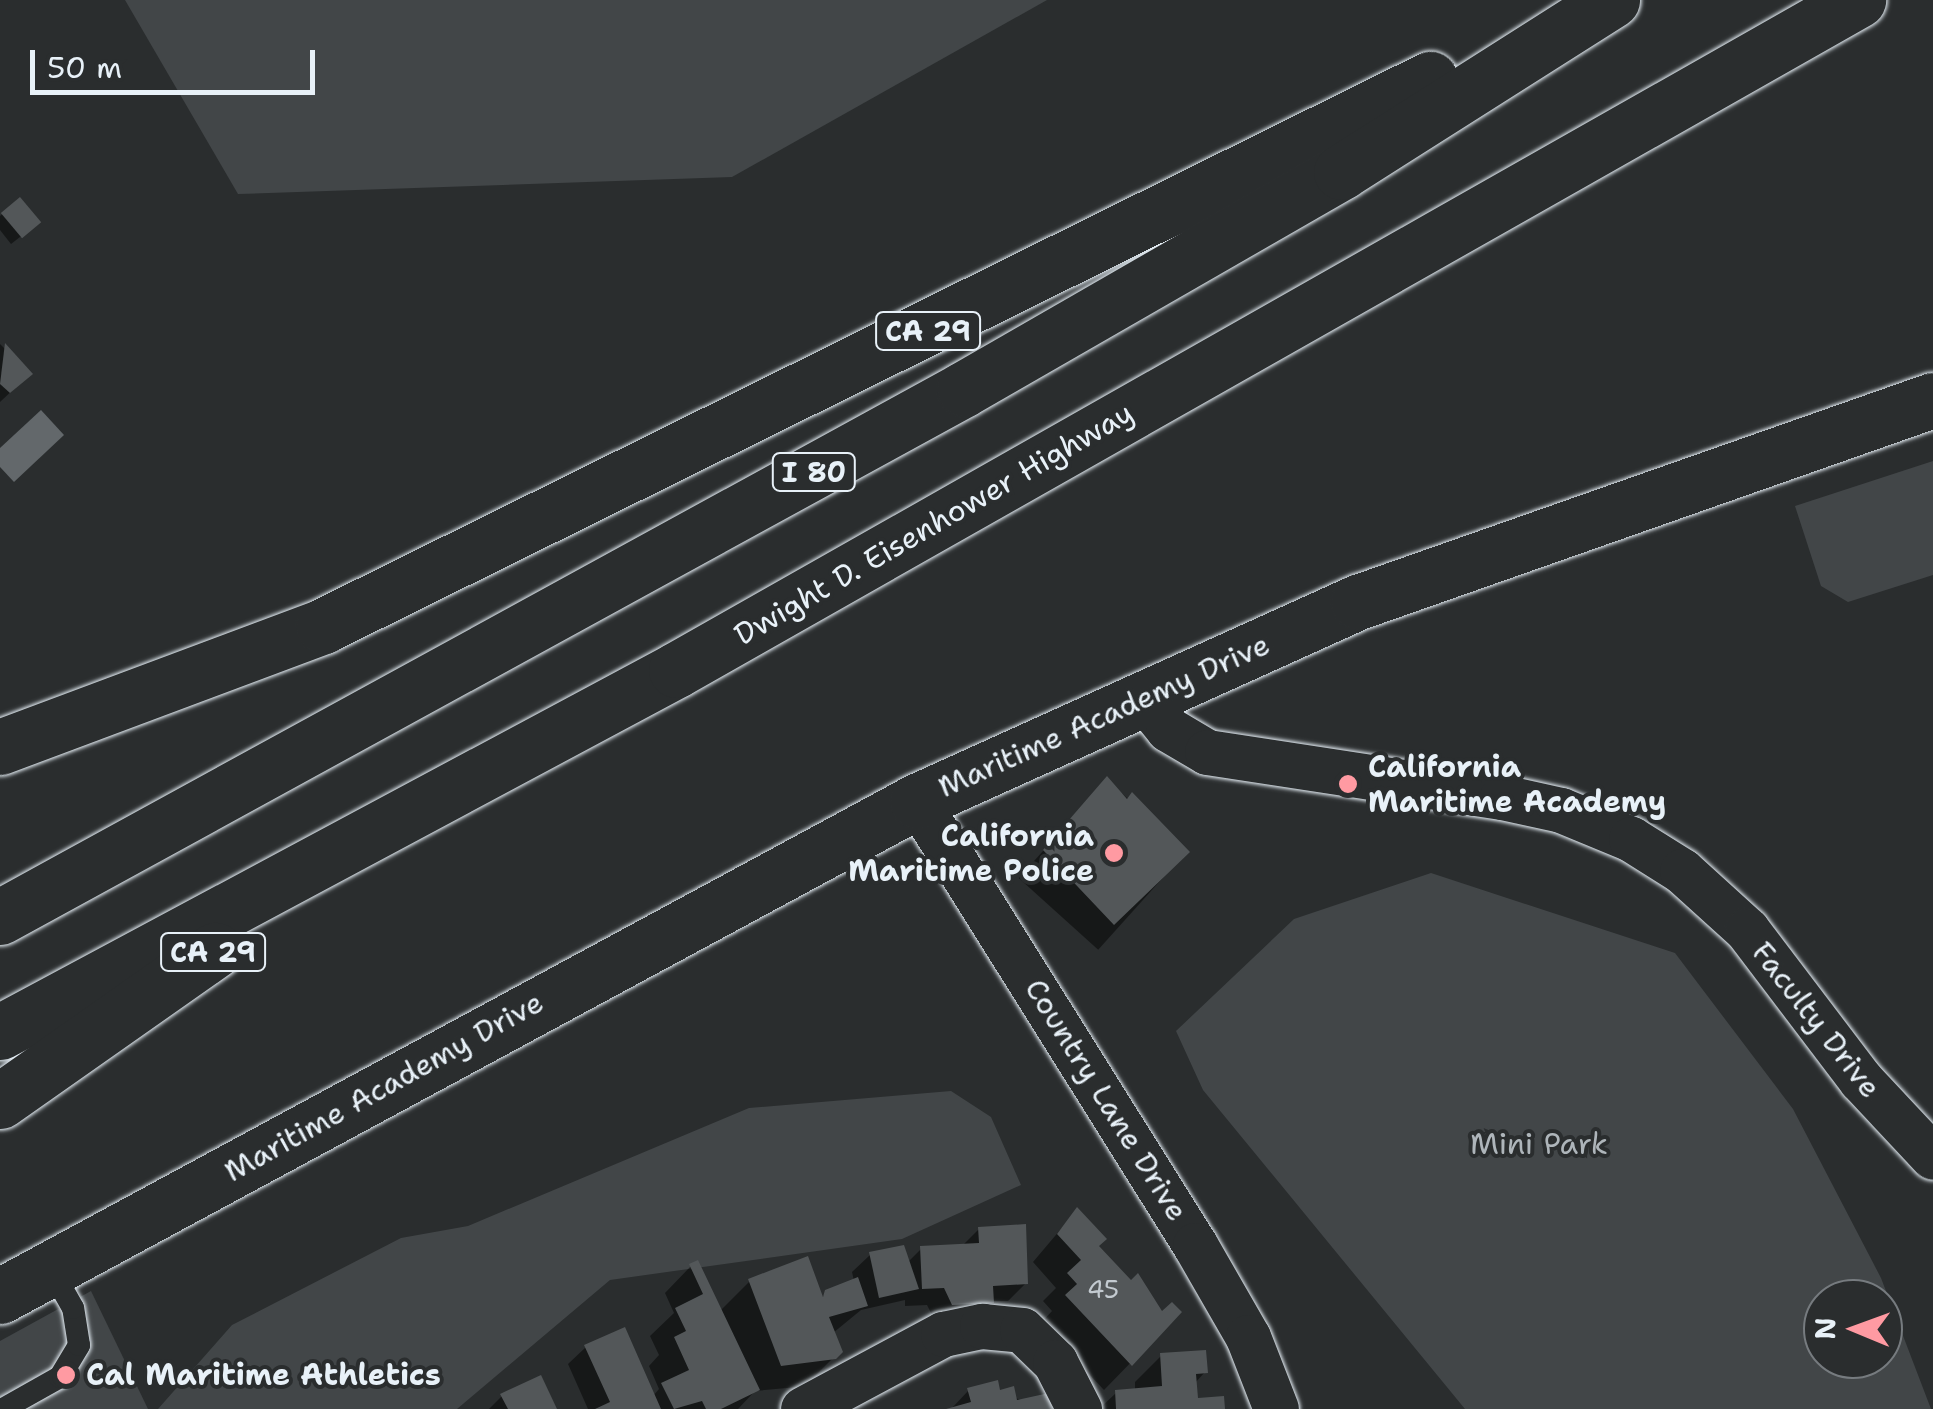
<!DOCTYPE html>
<style>
body{margin:0}
#map{position:relative;width:1933px;height:1409px;overflow:hidden;background:#2a2d2e;font-family:"Shantell Sans",sans-serif}
div>[style]{position:absolute}
[style*='--x']{left:calc(var(--x)*1px);top:calc(var(--y)*1px);width:calc(var(--w)*1px);rotate:calc(var(--a)*1deg)}
.green>*{inset:0;background:#424648}
.water>*{inset:0;background:#63686b}
.shadow>*{inset:0;background:#0007;transform-origin:0 0}
.building>*{inset:0;background:#535759;transform-origin:0 0}
.roads{filter:drop-shadow(0 0 2px #e8f1f8) drop-shadow(0 0 2px #e8f1f8)}
.lane>*{height:22px;margin:-11px;padding:0 11px;transform-origin:11px;border-radius:11px;background:#2a2d2e}
.street>*{height:45px;margin:-22.5px;padding:0 22.5px;transform-origin:22.5px;border-radius:22.5px;background:#2a2d2e}
.secondary>*{height:55px;margin:-27.5px;padding:0 27.5px;transform-origin:27.5px;border-radius:27.5px;background:#2a2d2e}
.highway>*{height:55px;margin:-27.5px;padding:0 27.5px;transform-origin:27.5px;border-radius:27.5px;background:#2a2d2e}
.dots>*{width:28px;height:28px;translate:-50% -50%;box-sizing:border-box;border:5px solid #2a2d2e;border-radius:50%}
span{translate:-50% -50%;white-space:nowrap;text-align:center;line-height:1.15;-webkit-text-stroke:8px #2a2d2e;paint-order:stroke}
.number-label{font-size:25px;color:#c3cad0}
.number-label span{-webkit-text-stroke-width:0}
.shield-label span{padding:2px 8px;background:#2a2d2e;border:2px solid;border-radius:8px;-webkit-text-stroke-width:0}
.shield-label{font-size:28px;color:#e8f1f8;font-weight:700}
.street-label{font-size:30px;color:#e8f1f8}
.poi-label{font-size:30px;color:#e8f1f8;font-weight:700}
.left{translate:0 -50%;text-align:left}
.right{translate:-100% -50%;text-align:right}
.park-label{font-size:30px;color:#aeb5ba}
.north{position:absolute;left:1803px;top:1279px;width:100px;height:100px;box-sizing:border-box;background:#2a2d2e;border:2px solid #767b7f;border-radius:50%;rotate:271deg;font-size:28px;font-weight:700;line-height:40px;text-align:center;color:#e8f1f8}
.north::after{content:'';display:block;margin:auto;width:35px;height:45px;background:#ff9aa2;clip-path:polygon(50% 0,100% 100%,50% 72%,0 100%)}
.scale{position:absolute;left:30px;top:50px;width:285px;height:45px;box-sizing:border-box;border:5px solid #e8f1f8;border-top:0;padding-left:12px;font-size:30px;line-height:35px;white-space:nowrap;color:#e8f1f8;-webkit-text-stroke:8px #2a2d2e;paint-order:stroke}
</style>
<div id="map">
<div class="green">
<i style="clip-path:polygon(125px 0,1047px 0,732px 177px,238px 194px)"></i>
<i style="clip-path:polygon(1933px 461px,1933px 575px,1848px 602px,1821px 586px,1795px 506px)"></i>
<i style="clip-path:polygon(evenodd,1431px 873px,1675px 953px,1793px 1109px,1881px 1278px,1931px 1409px,1465px 1409px,1203px 1090px,1176px 1031px,1294px 919px,1431px 873px,1823px 1299px,1883px 1299px,1883px 1359px,1823px 1359px,1823px 1299px)"></i>
<i style="clip-path:polygon(951px 1091px,991px 1117px,1021px 1185px,902px 1239px,610px 1280px,457px 1409px,158px 1409px,232px 1325px,401px 1238px,468px 1226px,749px 1108px)"></i>
<i style="clip-path:polygon(91px 1291px,148px 1409px,0 1409px,0 1341px)"></i>
</div>
<div class="water">
<i style="clip-path:polygon(41px 410px,64px 435px,14px 482px,0 467px,0 448px)"></i>
</div>
<div class="shadow">
<i style="clip-path:polygon(20px 200px,29px 230px,11px 244px,0 230px,0 216px)"></i>
<i style="clip-path:polygon(0 344px,30px 374px,0 402px)"></i>
<i style="left:1107px;top:780px;width:107px;height:132px;rotate:42deg"></i>
<i style="clip-path:polygon(1077px 1210px,1096px 1246px,1161px 1315px,1179px 1313px,1104px 1390px,1041px 1323px,1052px 1311px,1043px 1301px,1056px 1288px,1033px 1262px)"></i>
<i style="clip-path:polygon(979px 1229px,1026px 1283px,1008px 1301px,993px 1301px,974px 1320px,935px 1321px,927px 1305px,905px 1306px,905px 1300px,861px 1310px,833px 1333px,840px 1351px,813px 1378px,798px 1387px,755px 1391px,738px 1409px,588px 1409px,568px 1364px,586px 1347px,653px 1396px,659px 1389px,649px 1366px,659px 1355px,650px 1336px,674px 1313px,665px 1293px,691px 1266px,720px 1311px,750px 1281px,821px 1297px,854px 1281px,852px 1272px,870px 1255px,907px 1263px,921px 1249px,961px 1247px)"></i>
<i style="clip-path:polygon(1161px 1356px,1205px 1372px,1195px 1383px,1196px 1401px,1222px 1409px,1099px 1409px,1116px 1393px,1135px 1391px,1135px 1382px)"></i>
<i style="clip-path:polygon(969px 1390px,999px 1393px,1050px 1409px,951px 1409px)"></i>
<i style="clip-path:polygon(502px 1396px,554px 1409px,489px 1409px)"></i>
</div>
<div class="building">
<i style="left:20px;top:197px;width:33px;height:25px;rotate:50deg"></i>
<i style="clip-path:polygon(5px 343px,33px 374px,10px 393px,0 384px)"></i>
<i style="clip-path:polygon(1107px 776px,1127px 799px,1132px 792px,1190px 852px,1114px 925px,1043px 850px)"></i>
<i style="clip-path:polygon(1077px 1207px,1107px 1239px,1099px 1246px,1131px 1280px,1138px 1273px,1162px 1311px,1172px 1302px,1182px 1312px,1132px 1366px,1065px 1295px,1077px 1284px,1067px 1273px,1081px 1260px,1057px 1234px)"></i>
<i style="clip-path:polygon(1026px 1224px,1028px 1284px,993px 1286px,994px 1303px,952px 1305px,944px 1288px,922px 1289px,920px 1246px,979px 1243px,978px 1227px)"></i>
<i style="clip-path:polygon(904px 1245px,919px 1289px,879px 1298px,869px 1252px)"></i>
<i style="clip-path:polygon(808px 1256px,823px 1297px,825px 1290px,858px 1277px,868px 1306px,829px 1317px,843px 1352px,836px 1359px,781px 1366px,748px 1279px)"></i>
<i style="clip-path:polygon(698px 1260px,760px 1390px,721px 1409px,706px 1409px,702px 1401px,674px 1409px,661px 1383px,689px 1370px,674px 1337px,686px 1331px,675px 1308px,703px 1294px,689px 1264px)"></i>
<i style="clip-path:polygon(625px 1327px,661px 1409px,595px 1409px,610px 1402px,584px 1345px)"></i>
<i style="clip-path:polygon(1206px 1350px,1208px 1373px,1196px 1374px,1198px 1398px,1224px 1396px,1225px 1409px,1116px 1409px,1115px 1390px,1162px 1386px,1160px 1353px)"></i>
<i style="clip-path:polygon(541px 1375px,557px 1409px,508px 1409px,500px 1394px)"></i>
<i style="clip-path:polygon(998px 1380px,1000px 1390px,1014px 1386px,1017px 1400px,1049px 1393px,1052px 1409px,946px 1409px,971px 1402px,967px 1388px)"></i>
</div>
<div class="roads">
<div class="lane">
<i style="--x:3;--y:1409;--w:65;--a:-29.3"></i>
<i style="--x:60;--y:1377;--w:37;--a:-59"></i>
<i style="--x:79;--y:1345;--w:37;--a:-99"></i>
<i style="--x:73;--y:1308;--w:45;--a:-119.4"></i>
</div>
<div class="street">
<i style="--x:1143;--y:698;--w:40;--a:51"></i>
<i style="--x:1168;--y:729;--w:45;--a:30.5"></i>
<i style="--x:1207;--y:752;--w:298;--a:8.7"></i>
<i style="--x:1502;--y:797;--w:60;--a:12.4"></i>
<i style="--x:1561;--y:810;--w:76;--a:22.5"></i>
<i style="--x:1631;--y:839;--w:60;--a:32.1"></i>
<i style="--x:1682;--y:871;--w:88;--a:42.2"></i>
<i style="--x:1747;--y:930;--w:188;--a:52.8"></i>
<i style="--x:1861;--y:1080;--w:105;--a:46.9"></i>
<i style="--x:917;--y:801;--w:524;--a:57.95"></i>
<i style="--x:1195;--y:1245;--w:106;--a:60.1"></i>
<i style="--x:1248;--y:1337;--w:77;--a:68.7"></i>
<i style="--x:803;--y:1409;--w:159;--a:-28.2"></i>
<i style="--x:943;--y:1334;--w:40;--a:-12"></i>
<i style="--x:982;--y:1326;--w:40;--a:5.7"></i>
<i style="--x:1022;--y:1330;--w:46;--a:44.1"></i>
<i style="--x:1055;--y:1362;--w:53;--a:62.9"></i>
</div>
<div class="secondary">
<i style="--x:0;--y:1296;--w:1042;--a:-28.36"></i>
<i style="--x:917;--y:801;--w:484;--a:-24.3"></i>
<i style="--x:1358;--y:602;--w:609;--a:-19.36"></i>
</div>
<div class="highway">
<i style="--x:0;--y:747;--w:345;--a:-20.5"></i>
<i style="--x:323;--y:626;--w:1235;--a:-26.3"></i>
<i style="--x:0;--y:917;--w:1099;--a:-28.71"></i>
<i style="--x:964;--y:389;--w:435;--a:-29.9"></i>
<i style="--x:1341;--y:172;--w:321;--a:-32.4"></i>
<i style="--x:0;--y:1032;--w:767;--a:-28.17"></i>
<i style="--x:676;--y:670;--w:1359;--a:-29.55"></i>
<i style="--x:0;--y:1101;--w:263;--a:-35.1"></i>
</div>
</div>
<div class="dots">
<i style="left:1348px;top:784px;background:#ff9aa2"></i>
<i style="left:1114px;top:853px;background:#ff9aa2"></i>
<i style="left:66px;top:1375px;background:#ff9aa2"></i>
</div>
<div class="number-label">
<span style="left:1103px;top:1289px">45</span>
</div>
<div class="shield-label">
<span style="left:928px;top:331px">CA 29</span>
<span style="left:814px;top:472px">I 80</span>
<span style="left:213px;top:952px">CA 29</span>
</div>
<div class="street-label">
<span style="left:934px;top:524px;rotate:-30deg">Dwight D. Eisenhower Highway</span>
<span style="left:1104px;top:716px;rotate:-24deg">Maritime Academy Drive</span>
<span style="left:1816px;top:1020px;rotate:52deg">Faculty Drive</span>
<span style="left:384px;top:1087px;rotate:-29deg">Maritime Academy Drive</span>
<span style="left:1106px;top:1100px;rotate:58deg">Country Lane Drive</span>
</div>
<div class="poi-label">
<span class="left" style="left:1368px;top:784px">California<br>Maritime Academy</span>
<span class="right" style="left:1094px;top:853px">California<br>Maritime Police</span>
<span class="left" style="left:86px;top:1375px">Cal Maritime Athletics</span>
</div>
<div class="park-label">
<span style="left:1539px;top:1144px">Mini Park</span>
</div>
<div class="north">N</div>
<div class="scale">50 m</div>
</div>
